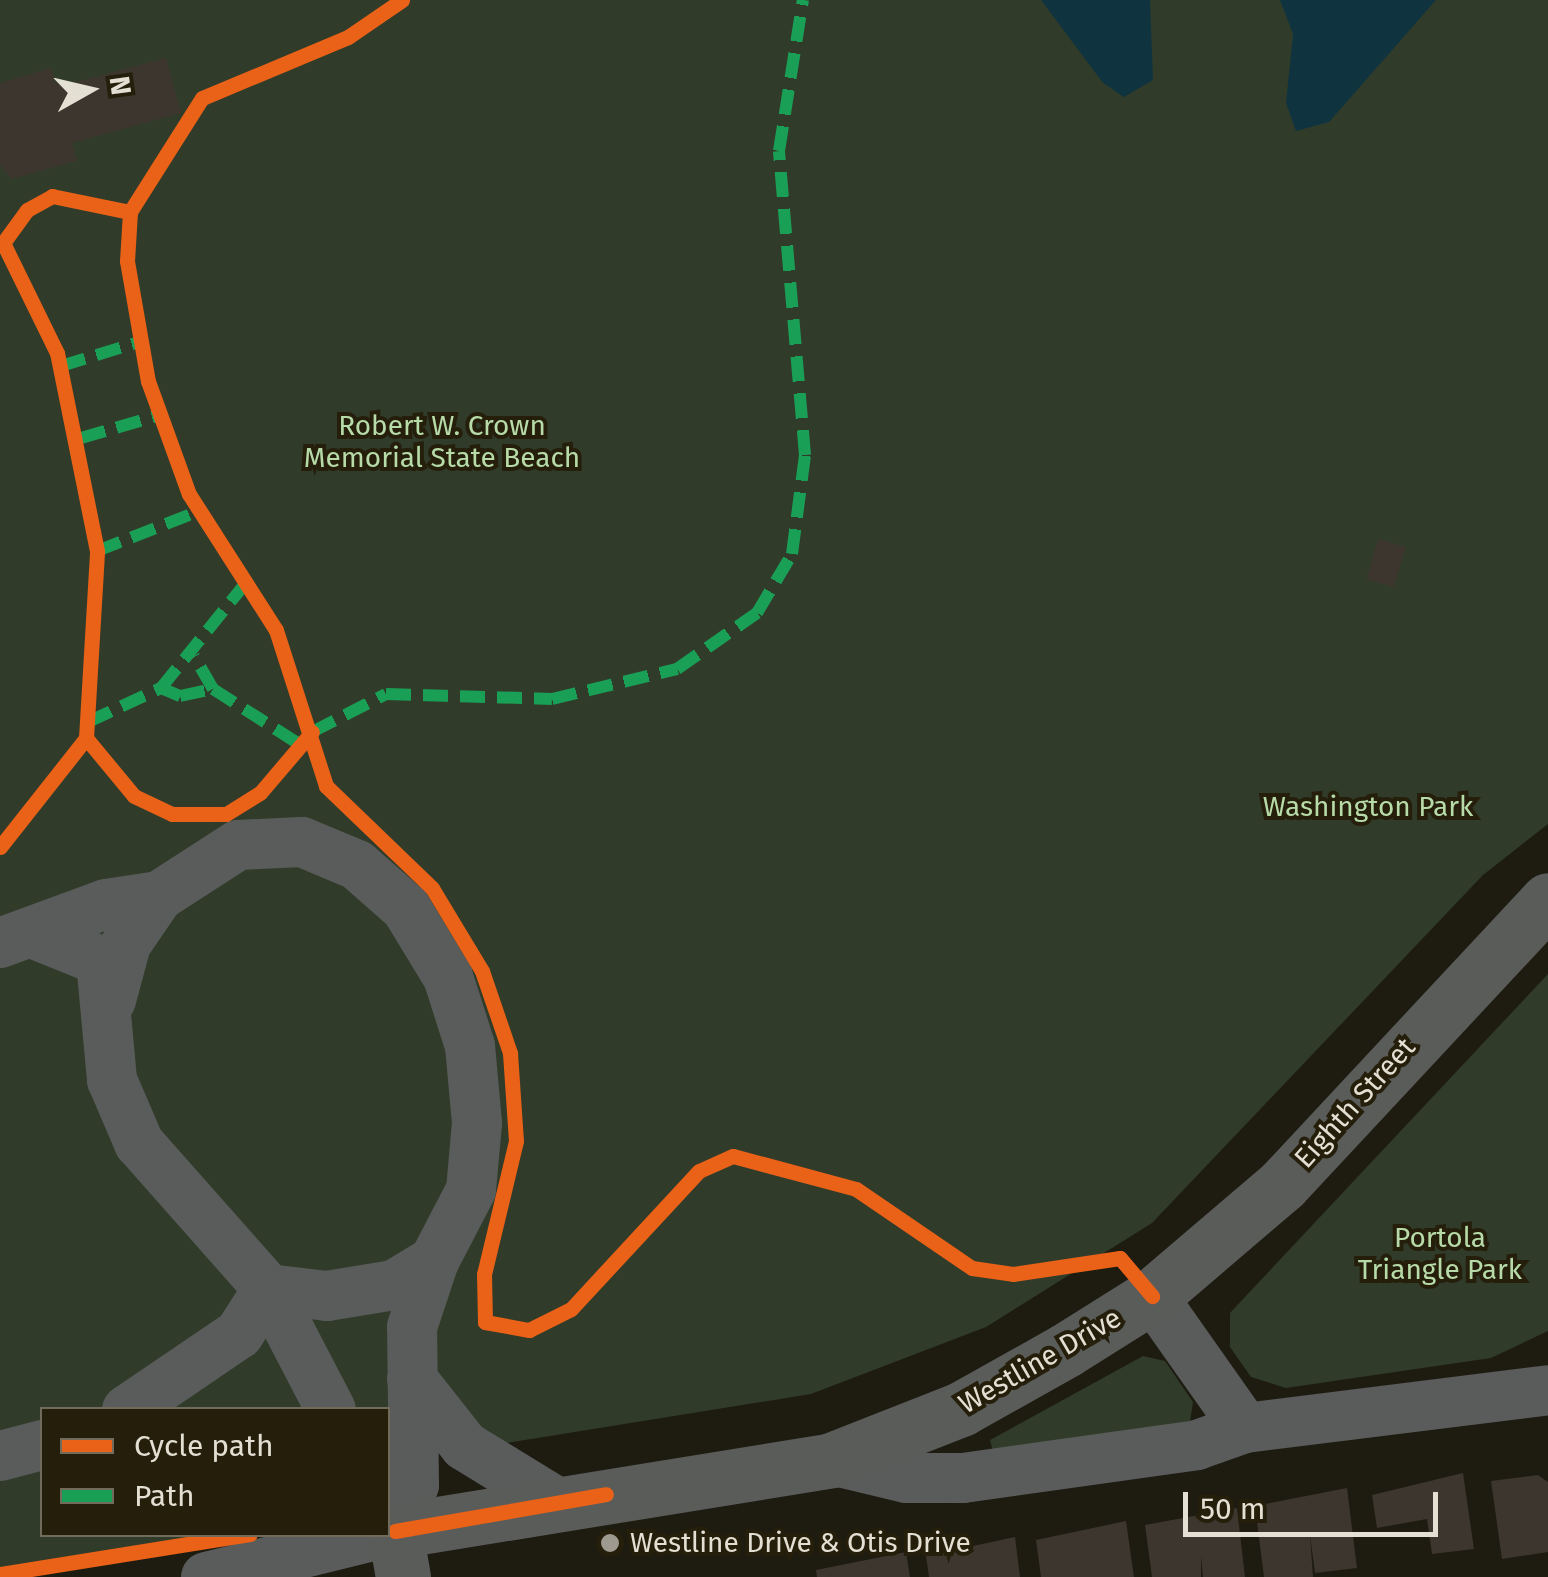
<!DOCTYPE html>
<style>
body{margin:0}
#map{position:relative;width:1548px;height:1577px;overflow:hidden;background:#1e1b11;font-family:"Fira Sans",sans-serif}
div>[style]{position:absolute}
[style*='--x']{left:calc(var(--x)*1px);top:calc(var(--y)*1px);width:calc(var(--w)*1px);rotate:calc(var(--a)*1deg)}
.green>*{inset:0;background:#303c29}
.water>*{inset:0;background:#0f3440}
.building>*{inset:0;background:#3c362e;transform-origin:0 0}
.minor>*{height:50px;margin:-25px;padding:0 25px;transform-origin:25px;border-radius:25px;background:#5a5c5c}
.major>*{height:55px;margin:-27.5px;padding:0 27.5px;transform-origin:27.5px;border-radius:27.5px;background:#5a5c5a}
.quiet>*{height:12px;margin-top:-6px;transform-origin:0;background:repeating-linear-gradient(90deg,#1a9f57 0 25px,transparent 0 37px)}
.cycleway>*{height:15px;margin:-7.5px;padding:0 7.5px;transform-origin:7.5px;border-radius:7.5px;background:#ea6118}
.dots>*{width:28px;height:28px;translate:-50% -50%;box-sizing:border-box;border:5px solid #241e0b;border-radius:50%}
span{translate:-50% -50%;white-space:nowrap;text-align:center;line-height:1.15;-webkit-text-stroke:8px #241e0b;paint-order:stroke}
.park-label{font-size:28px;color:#b7dba8}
.street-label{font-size:28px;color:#e3dfd3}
.poi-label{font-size:28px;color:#e3dfd3}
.left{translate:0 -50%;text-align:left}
.legend{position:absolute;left:40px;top:1407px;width:350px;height:130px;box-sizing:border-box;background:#241e0b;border:2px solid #706b5b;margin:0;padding:12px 18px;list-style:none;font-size:30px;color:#e3dfd3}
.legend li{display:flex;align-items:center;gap:20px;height:50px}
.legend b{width:50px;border:2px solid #706b5b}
.north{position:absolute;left:40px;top:40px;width:100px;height:100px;-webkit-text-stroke:8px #241e0b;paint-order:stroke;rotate:82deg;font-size:28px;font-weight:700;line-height:40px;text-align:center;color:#e3dfd3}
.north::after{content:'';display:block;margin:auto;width:35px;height:45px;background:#e3dfd3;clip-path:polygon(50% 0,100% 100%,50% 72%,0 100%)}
.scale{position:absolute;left:1183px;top:1492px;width:255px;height:45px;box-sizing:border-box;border:5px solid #e3dfd3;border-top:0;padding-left:12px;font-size:30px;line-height:35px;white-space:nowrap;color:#e3dfd3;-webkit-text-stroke:8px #241e0b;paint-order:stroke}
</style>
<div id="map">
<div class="green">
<i style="clip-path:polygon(0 0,1548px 0,1548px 824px,1483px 875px,1152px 1223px,986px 1327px,811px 1394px,388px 1462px,388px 1410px,42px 1410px,42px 1534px,230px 1535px,0 1568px)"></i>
<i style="clip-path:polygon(1548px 974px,1548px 1331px,1491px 1358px,1286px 1388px,1251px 1377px,1230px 1347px,1230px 1313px)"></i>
<i style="clip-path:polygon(1143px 1356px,1165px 1361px,1193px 1402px,1190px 1422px,993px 1452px,990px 1440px)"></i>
</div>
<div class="water">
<i style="clip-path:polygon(1041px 0,1150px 0,1153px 80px,1124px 97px,1103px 83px)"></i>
<i style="clip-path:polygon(1280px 0,1436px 0,1329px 122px,1296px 131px,1286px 103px,1293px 34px)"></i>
</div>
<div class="building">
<i style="clip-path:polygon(166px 58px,181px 113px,72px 143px,77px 161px,11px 179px,0 164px,0 83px,51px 68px,55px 83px,72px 83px)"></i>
<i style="left:1378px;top:539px;width:29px;height:42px;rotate:16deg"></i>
<i style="clip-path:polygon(1463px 1473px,1474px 1549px,1432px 1554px,1427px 1519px,1377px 1528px,1372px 1495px)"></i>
<i style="clip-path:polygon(1538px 1475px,1548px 1482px,1548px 1552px,1502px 1559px,1491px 1481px)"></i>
<i style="clip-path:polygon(1347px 1488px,1357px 1568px,1315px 1573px,1310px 1535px,1313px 1577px,1264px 1577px,1255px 1506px)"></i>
<i style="clip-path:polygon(1237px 1508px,1245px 1577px,1203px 1577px,1201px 1556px,1201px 1577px,1152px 1577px,1145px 1525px)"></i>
<i style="clip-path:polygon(1126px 1521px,1134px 1577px,1041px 1577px,1036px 1540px)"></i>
<i style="clip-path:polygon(1015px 1537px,1020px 1577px,929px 1577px,926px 1556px)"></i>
<i style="clip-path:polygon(906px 1552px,910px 1577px,817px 1577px,816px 1570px)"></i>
</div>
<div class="minor">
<i style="--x:37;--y:935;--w:69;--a:22.1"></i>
<i style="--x:101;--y:961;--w:120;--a:84.7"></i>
<i style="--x:112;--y:1080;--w:69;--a:66.8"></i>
<i style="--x:139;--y:1143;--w:195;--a:48.5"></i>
<i style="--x:268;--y:1289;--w:136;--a:62.5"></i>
<i style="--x:0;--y:943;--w:113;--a:-20.2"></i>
<i style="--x:106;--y:904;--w:54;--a:-8.6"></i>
<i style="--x:111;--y:1000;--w:58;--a:-75"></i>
<i style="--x:126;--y:944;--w:58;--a:-55.5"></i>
<i style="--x:159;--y:896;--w:94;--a:-32.8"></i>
<i style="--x:238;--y:845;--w:64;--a:-2.7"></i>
<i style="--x:302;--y:842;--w:60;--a:22.7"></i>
<i style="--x:357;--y:865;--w:65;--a:41.3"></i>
<i style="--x:406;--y:908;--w:81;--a:58.7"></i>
<i style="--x:448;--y:977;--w:72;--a:72.3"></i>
<i style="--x:470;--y:1046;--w:77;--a:84.8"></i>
<i style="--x:477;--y:1123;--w:67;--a:95.1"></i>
<i style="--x:471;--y:1190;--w:80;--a:117.5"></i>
<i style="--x:434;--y:1261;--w:47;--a:149"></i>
<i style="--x:394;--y:1285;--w:68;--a:170.7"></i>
<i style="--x:327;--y:1296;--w:59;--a:-173.2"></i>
<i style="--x:1152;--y:1296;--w:161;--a:54.8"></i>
<i style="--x:412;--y:1379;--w:85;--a:51.7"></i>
<i style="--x:465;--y:1446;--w:103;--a:31.5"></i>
<i style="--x:127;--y:1410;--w:135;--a:-34.2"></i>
<i style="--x:239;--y:1334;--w:54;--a:-57.2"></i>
<i style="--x:0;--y:1456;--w:43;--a:-14.7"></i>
<i style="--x:831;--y:1460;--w:77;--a:13.5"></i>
<i style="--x:906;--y:1478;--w:57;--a:0"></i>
<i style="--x:963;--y:1478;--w:236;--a:-8"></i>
<i style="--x:1197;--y:1445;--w:51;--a:-19.5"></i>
<i style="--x:1245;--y:1428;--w:305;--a:-7.1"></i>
<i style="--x:395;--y:1531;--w:50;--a:-67.6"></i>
<i style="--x:414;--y:1485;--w:158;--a:-90.7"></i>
<i style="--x:412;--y:1327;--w:70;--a:-71.6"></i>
<i style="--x:206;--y:1577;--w:180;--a:-13.8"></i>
</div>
<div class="major">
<i style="--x:403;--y:1577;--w:47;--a:-99.9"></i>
<i style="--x:395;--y:1531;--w:442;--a:-9.2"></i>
<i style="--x:831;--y:1460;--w:140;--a:-21.4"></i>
<i style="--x:961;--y:1409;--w:120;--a:-29.3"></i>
<i style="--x:1066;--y:1350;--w:102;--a:-32.1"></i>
<i style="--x:1152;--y:1296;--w:172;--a:-40.5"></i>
<i style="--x:1283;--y:1184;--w:388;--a:-47"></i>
</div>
<div class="quiet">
<i style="--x:61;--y:366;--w:82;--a:-17.1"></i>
<i style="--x:81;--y:438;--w:82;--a:-16.2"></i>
<i style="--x:97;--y:551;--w:110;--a:-21.4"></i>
<i style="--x:161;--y:688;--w:21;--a:23"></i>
<i style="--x:180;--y:696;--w:34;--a:-12"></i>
<i style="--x:213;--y:689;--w:38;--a:-120"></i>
<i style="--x:213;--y:689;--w:106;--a:32.6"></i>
<i style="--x:88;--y:722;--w:81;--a:-25"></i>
<i style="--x:161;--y:688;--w:132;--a:-51.1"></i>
<i style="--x:312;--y:732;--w:83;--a:-27.2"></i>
<i style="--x:386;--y:694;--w:166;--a:1.7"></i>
<i style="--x:552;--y:699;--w:129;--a:-13.5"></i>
<i style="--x:677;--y:669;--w:98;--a:-35"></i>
<i style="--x:757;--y:613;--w:69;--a:-59.3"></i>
<i style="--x:792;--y:554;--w:100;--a:-82.5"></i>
<i style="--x:805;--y:455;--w:305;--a:-94.9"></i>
<i style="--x:779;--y:151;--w:153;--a:-81"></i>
</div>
<div class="cycleway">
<i style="--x:402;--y:0;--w:65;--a:145.6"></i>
<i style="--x:348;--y:37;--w:158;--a:157.3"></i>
<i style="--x:202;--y:98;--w:135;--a:122.3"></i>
<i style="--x:130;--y:212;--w:49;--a:93.5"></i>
<i style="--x:127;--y:261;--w:122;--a:80.1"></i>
<i style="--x:148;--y:381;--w:120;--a:70.1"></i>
<i style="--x:189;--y:494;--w:161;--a:57.4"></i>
<i style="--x:276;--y:630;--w:164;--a:72.2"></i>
<i style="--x:326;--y:786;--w:147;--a:43.9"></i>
<i style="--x:432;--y:888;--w:97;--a:58.9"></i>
<i style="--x:482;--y:971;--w:87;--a:71.1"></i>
<i style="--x:510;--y:1053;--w:88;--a:86.1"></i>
<i style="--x:516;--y:1141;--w:137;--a:103.5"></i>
<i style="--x:484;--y:1274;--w:48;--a:88.8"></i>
<i style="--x:485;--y:1322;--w:45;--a:10.3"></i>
<i style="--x:529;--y:1330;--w:47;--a:-26.6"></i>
<i style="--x:571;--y:1309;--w:188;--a:-47.2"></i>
<i style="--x:699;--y:1171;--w:37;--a:-24"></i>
<i style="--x:733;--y:1156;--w:127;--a:15"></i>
<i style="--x:856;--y:1189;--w:140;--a:34.3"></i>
<i style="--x:972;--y:1268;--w:41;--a:8.3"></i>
<i style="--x:1013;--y:1274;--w:108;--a:-8.5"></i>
<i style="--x:1120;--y:1258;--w:50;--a:49.9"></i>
<i style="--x:86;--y:738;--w:75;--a:50.4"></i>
<i style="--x:134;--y:796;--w:42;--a:25.3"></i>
<i style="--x:172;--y:814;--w:54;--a:0"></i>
<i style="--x:226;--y:814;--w:40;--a:-32"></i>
<i style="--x:260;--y:793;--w:80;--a:-49.6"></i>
<i style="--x:0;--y:847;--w:139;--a:-51.7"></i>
<i style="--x:86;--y:738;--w:187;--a:-86.6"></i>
<i style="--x:97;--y:551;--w:202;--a:-101.4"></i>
<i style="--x:57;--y:353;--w:123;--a:-116.1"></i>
<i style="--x:3;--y:243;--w:41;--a:-54"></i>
<i style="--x:27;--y:210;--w:29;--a:-29"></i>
<i style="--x:52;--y:196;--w:80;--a:11.6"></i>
<i style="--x:395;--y:1531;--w:214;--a:-9.9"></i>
<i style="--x:0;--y:1574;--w:253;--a:-9.1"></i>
</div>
<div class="dots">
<i style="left:610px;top:1543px;background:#9e9a8f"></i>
</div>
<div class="park-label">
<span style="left:442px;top:442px">Robert W. Crown<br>Memorial State Beach</span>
<span style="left:1368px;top:807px">Washington Park</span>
<span style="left:1440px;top:1254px">Portola<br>Triangle Park</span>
</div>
<div class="street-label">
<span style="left:1355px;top:1103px;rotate:-48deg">Eighth Street</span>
<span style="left:1040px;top:1361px;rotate:-30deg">Westline Drive</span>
</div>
<div class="poi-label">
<span class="left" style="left:630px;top:1543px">Westline Drive &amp; Otis Drive</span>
</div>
<ul class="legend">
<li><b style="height:12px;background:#ea6118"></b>Cycle path</li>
<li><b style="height:12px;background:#1a9f57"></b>Path</li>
</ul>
<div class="north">N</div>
<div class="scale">50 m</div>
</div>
